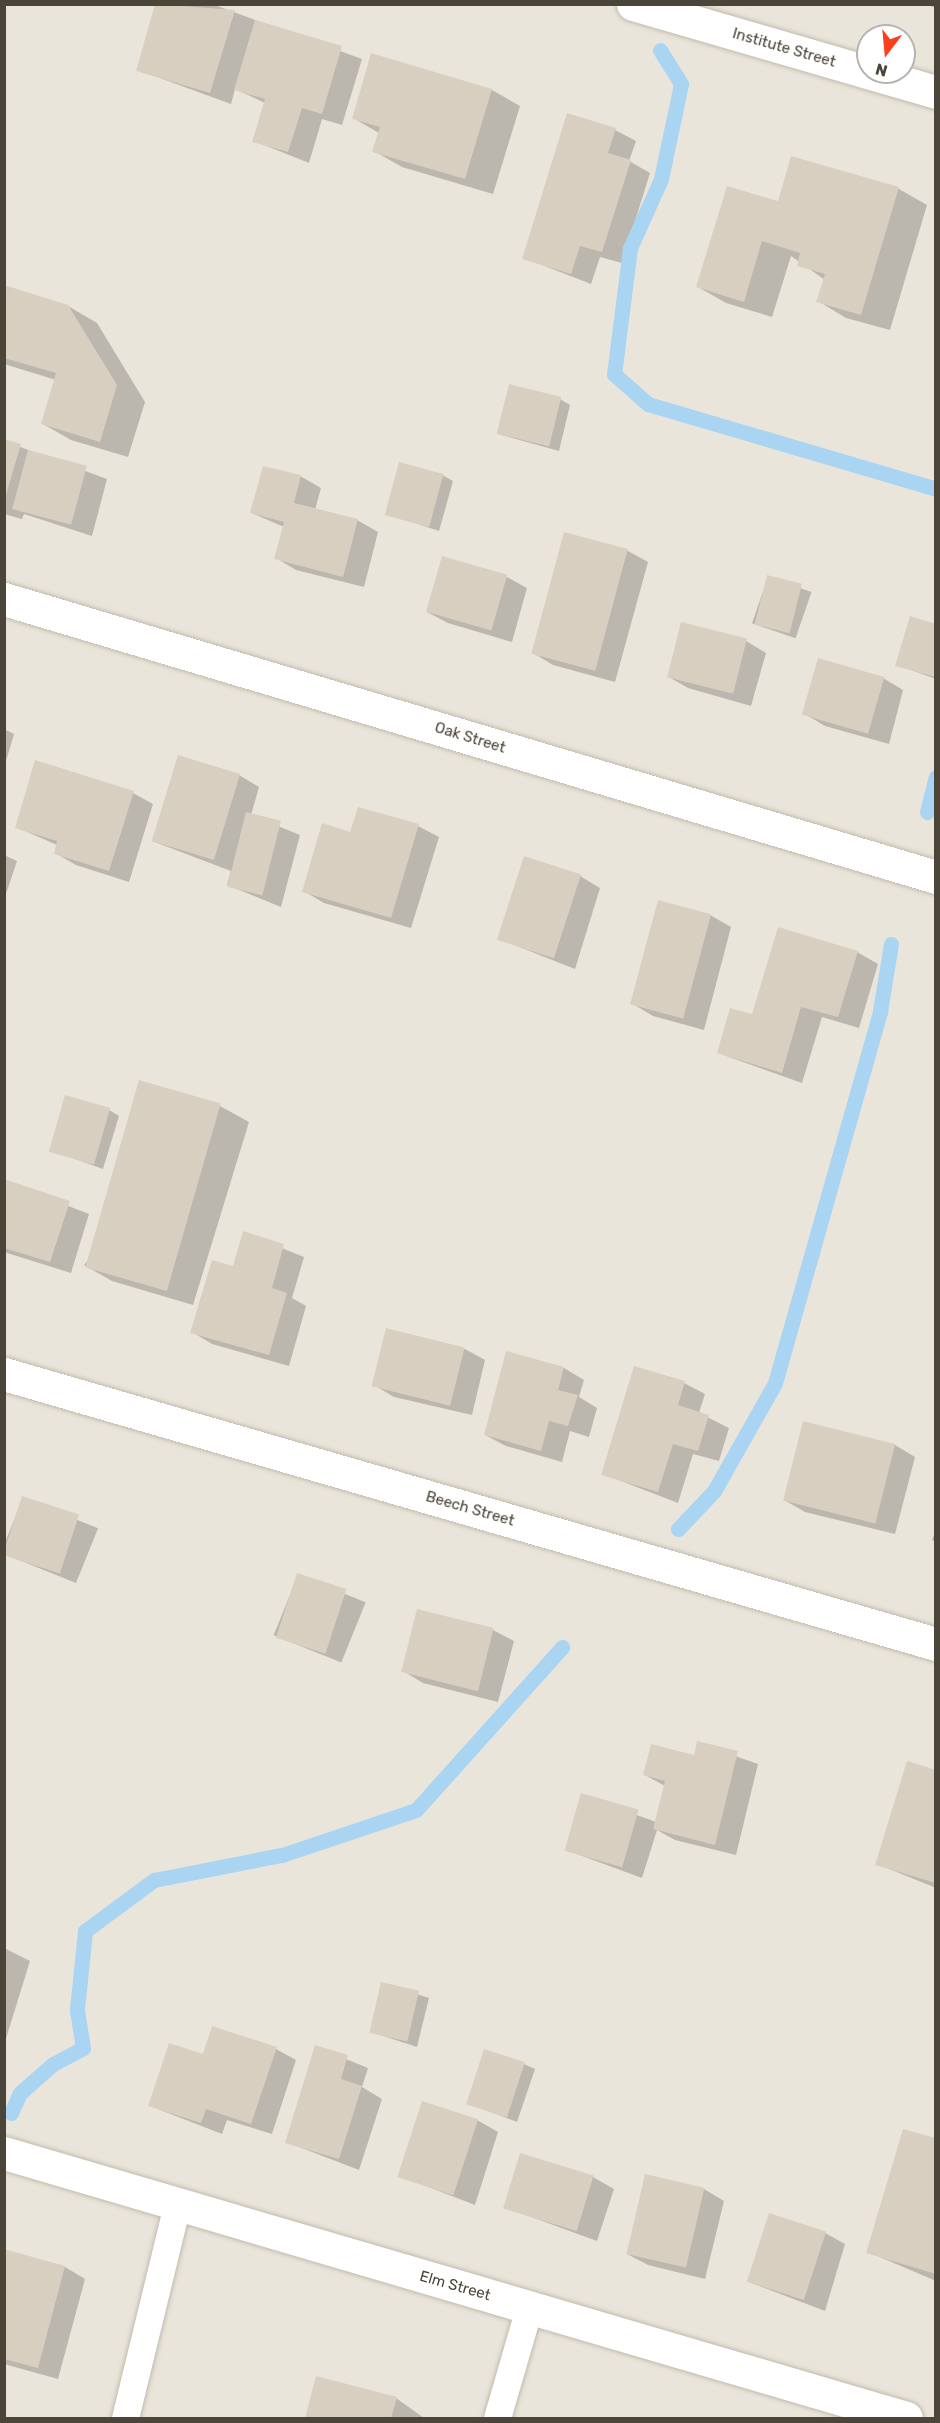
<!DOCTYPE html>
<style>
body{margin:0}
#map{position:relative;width:940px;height:2423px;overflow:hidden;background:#f6f3ec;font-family:Rubik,sans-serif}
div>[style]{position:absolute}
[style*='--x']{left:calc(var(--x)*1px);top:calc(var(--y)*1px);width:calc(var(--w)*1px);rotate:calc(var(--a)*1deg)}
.residential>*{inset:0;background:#eae5da}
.shadow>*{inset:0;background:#0003;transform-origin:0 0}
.stream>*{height:15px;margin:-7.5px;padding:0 7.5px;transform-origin:7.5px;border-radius:7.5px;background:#a9d4f2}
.building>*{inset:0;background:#d8cfc1;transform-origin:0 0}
.roads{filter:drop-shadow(0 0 2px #c2bbae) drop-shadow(0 0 2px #c2bbae)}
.service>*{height:27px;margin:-13.5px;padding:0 13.5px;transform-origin:13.5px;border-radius:13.5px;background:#fff}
.minor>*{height:33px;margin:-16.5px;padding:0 16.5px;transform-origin:16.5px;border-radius:16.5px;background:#fff}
span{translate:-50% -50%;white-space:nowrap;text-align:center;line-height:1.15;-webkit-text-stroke:4.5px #fff;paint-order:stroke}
.street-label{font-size:15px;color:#4b4439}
.frame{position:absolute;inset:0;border:6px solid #4b4439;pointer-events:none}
.north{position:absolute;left:856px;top:24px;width:60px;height:60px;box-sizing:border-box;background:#fff;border:2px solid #b7b4b0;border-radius:50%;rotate:196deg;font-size:16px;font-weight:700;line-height:24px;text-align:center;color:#4b4439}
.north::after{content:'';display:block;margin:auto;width:21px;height:27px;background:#fc3f1d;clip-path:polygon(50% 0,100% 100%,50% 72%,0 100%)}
</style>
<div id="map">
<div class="residential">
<i style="clip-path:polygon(evenodd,5px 5px,935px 5px,935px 2418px,5px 2418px,5px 5px,868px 36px,904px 36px,904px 72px,868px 72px,868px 36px)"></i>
</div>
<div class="shadow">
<i style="clip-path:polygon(157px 4px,212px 4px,362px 59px,342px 125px,322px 119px,309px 163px,254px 141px,265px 103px,235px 89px,231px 104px,138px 70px)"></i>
<i style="clip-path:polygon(936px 4px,936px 8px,924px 4px)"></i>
<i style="clip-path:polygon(492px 90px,520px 106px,493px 194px,402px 167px,374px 151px,379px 133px,353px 118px)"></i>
<i style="clip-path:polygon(615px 130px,636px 141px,629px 161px,650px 173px,622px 263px,600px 257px,591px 284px,524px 258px)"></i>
<i style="clip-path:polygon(792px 157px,899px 189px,927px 205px,890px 330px,846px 318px,818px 301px,825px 280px,791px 256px,772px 317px,726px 303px,698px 287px,779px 203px)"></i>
<i style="clip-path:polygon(4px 286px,68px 306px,97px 323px,145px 402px,128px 457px,71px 440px,43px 424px,56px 380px,4px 364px)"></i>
<i style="clip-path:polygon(560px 399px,570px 405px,559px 451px,498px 434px)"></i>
<i style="clip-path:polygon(4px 441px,107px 479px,92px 536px,24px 514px,22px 519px,4px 514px)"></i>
<i style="clip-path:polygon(442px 475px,453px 481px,439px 531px,387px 514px)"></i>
<i style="clip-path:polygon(300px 476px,321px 488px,315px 510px,357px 520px,378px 532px,364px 587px,296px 570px,276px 558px,284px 527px,252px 513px)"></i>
<i style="clip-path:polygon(565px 533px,628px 551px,648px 562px,615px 682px,553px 665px,533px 653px)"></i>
<i style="clip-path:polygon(507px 577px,527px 588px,512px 642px,448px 623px,427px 612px)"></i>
<i style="left:768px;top:577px;width:46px;height:49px;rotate:19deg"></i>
<i style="clip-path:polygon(936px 625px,936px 679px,897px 665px)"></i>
<i style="clip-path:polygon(746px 641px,766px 653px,751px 706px,688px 688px,667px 676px)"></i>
<i style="clip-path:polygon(883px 678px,903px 690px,889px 744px,825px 726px,805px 714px)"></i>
<i style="clip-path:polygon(4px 729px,14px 734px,4px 768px)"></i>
<i style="clip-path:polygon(239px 775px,259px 787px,251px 815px,300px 835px,281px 907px,227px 885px,231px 871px,152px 841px)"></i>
<i style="clip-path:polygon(133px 793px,153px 804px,129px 882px,76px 865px,55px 853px,57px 845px,16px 827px)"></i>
<i style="clip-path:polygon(418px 826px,439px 837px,411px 928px,324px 903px,304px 891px,351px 834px)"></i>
<i style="clip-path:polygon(4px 855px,17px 861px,4px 900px)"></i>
<i style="clip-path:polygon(580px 876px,600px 888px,575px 969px,499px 939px)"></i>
<i style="clip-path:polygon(710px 915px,731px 927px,704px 1030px,653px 1016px,633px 1004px)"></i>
<i style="clip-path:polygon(857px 952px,878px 964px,859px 1028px,822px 1017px,802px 1083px,718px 1053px,753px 1016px)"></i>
<i style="clip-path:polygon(220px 1106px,249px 1122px,193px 1305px,112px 1281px,84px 1265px)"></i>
<i style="clip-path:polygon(109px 1110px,119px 1116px,103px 1169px,50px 1150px)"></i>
<i style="clip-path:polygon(4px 1181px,89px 1214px,71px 1273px,4px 1252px)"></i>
<i style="clip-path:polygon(244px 1233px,304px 1257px,292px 1298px,306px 1306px,289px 1366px,212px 1344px,192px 1332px,234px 1268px)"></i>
<i style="clip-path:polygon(465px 1349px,485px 1360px,472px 1415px,394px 1397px,374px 1385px)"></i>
<i style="clip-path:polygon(507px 1353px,564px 1368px,584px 1380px,579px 1397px,597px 1408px,589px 1437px,570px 1431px,562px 1462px,506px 1446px,485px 1435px)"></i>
<i style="clip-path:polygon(684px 1383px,705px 1394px,699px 1413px,729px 1428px,719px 1461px,693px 1454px,678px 1503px,603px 1474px)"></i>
<i style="clip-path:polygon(804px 1423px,895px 1445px,915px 1457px,895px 1534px,805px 1512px,784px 1500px)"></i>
<i style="left:23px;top:1498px;width:81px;height:59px;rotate:22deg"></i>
<i style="clip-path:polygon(936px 1529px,936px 1542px,932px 1540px)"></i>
<i style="left:298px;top:1575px;width:73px;height:65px;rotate:22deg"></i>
<i style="clip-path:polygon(493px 1630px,514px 1641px,498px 1702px,423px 1683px,403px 1671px)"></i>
<i style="clip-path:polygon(698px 1743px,758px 1764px,736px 1855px,675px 1840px,657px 1830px,642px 1878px,566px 1850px,582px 1795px,656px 1822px,665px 1786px,645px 1775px,695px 1757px)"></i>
<i style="clip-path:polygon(936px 1771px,936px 1888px,877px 1864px)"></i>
<i style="clip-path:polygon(4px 1948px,30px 1961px,4px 2045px)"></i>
<i style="clip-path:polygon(382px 1983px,429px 1998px,417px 2047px,371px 2032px)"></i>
<i style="clip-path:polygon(316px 2047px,368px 2068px,362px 2087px,382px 2099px,359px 2170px,286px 2142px)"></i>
<i style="clip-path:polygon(276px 2049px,296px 2060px,272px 2134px,227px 2120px,222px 2134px,150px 2106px,204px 2056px)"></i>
<i style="clip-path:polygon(524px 2064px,535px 2069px,517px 2122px,467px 2103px)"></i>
<i style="clip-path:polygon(477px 2120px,498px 2132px,475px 2205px,400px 2176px)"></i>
<i style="clip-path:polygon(936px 2140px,936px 2281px,868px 2252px)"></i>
<i style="clip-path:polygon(646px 2176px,704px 2189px,724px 2201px,705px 2279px,648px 2265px,627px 2254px)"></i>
<i style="clip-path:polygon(593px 2177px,614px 2189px,597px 2241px,504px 2207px)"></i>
<i style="clip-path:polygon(825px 2233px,845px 2244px,825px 2311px,749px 2282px)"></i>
<i style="clip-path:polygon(4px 2251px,65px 2267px,85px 2279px,58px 2379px,4px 2364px)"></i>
<i style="clip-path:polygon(317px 2378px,396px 2398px,424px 2418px,307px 2418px)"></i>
</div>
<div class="stream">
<i style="--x:660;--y:50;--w:40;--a:58"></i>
<i style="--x:681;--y:84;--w:97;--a:101.9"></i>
<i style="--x:661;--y:179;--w:76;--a:114.2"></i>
<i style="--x:630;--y:248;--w:127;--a:97.2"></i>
<i style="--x:614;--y:374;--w:45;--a:41.4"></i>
<i style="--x:648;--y:404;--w:300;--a:16.4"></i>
<i style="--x:927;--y:812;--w:36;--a:-76"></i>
<i style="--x:678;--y:1529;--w:52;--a:-46.5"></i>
<i style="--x:714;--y:1491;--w:124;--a:-60.5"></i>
<i style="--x:775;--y:1383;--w:387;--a:-74.2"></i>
<i style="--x:880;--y:1011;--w:68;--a:-80.7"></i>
<i style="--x:11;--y:2113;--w:22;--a:-66"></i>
<i style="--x:20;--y:2093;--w:44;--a:-41.3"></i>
<i style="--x:53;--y:2064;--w:34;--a:-28"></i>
<i style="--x:83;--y:2048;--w:39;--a:-99"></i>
<i style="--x:77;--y:2009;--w:78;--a:-84.1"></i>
<i style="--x:85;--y:1931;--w:86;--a:-36.5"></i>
<i style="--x:154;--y:1880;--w:130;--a:-11.1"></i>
<i style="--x:282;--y:1855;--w:141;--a:-18.6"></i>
<i style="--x:416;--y:1810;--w:219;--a:-48.1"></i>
</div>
<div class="building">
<i style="clip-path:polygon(155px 4px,235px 10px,210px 93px,136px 71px)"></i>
<i style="clip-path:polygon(255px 20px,342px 46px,322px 114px,302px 108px,288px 152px,252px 142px,265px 99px,234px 90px)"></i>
<i style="clip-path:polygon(371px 53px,492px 89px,465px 179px,372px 152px,380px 127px,352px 119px)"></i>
<i style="clip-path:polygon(567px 113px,616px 128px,608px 153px,631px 160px,602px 252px,580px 246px,571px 274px,522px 259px)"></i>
<i style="clip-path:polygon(791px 156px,899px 187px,861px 315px,816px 302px,825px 274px,797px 266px,800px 253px,762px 241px,744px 302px,696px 287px,727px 186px,778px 201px)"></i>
<i style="clip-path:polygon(4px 285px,68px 305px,117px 385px,100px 442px,41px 424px,56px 373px,4px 358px)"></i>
<i style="left:509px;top:384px;width:54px;height:51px;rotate:14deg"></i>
<i style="clip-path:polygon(4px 439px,21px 444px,5px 498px,4px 498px)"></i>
<i style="left:28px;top:450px;width:61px;height:61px;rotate:15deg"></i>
<i style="left:399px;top:462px;width:46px;height:55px;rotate:15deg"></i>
<i style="clip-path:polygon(263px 466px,301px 475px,294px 503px,358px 519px,343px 577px,274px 559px,284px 522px,250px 513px)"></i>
<i style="left:564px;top:532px;width:66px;height:126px;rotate:15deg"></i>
<i style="left:442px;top:556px;width:68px;height:58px;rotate:16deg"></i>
<i style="left:767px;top:575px;width:36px;height:51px;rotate:14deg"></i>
<i style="clip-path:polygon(910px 616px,936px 624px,936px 677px,895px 666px)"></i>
<i style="left:681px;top:622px;width:68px;height:57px;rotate:14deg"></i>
<i style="left:818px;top:658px;width:69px;height:59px;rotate:16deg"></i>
<i style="left:178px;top:755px;width:65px;height:90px;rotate:17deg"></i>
<i style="clip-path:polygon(35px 760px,134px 791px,109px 871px,54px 854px,57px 841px,15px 828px)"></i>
<i style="clip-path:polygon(358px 807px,419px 824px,391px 918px,302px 892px,322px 823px,350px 832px)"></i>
<i style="left:246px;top:812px;width:36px;height:77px;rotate:14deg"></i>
<i style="left:524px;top:856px;width:60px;height:88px;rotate:18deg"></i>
<i style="left:658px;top:900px;width:55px;height:108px;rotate:15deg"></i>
<i style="clip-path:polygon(778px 927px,858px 951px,838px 1017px,801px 1007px,782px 1073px,717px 1053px,730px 1008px,752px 1014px)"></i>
<i style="left:139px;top:1080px;width:85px;height:195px;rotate:16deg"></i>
<i style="left:65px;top:1095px;width:47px;height:59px;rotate:16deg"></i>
<i style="clip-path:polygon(4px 1179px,70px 1201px,50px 1262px,4px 1248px)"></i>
<i style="clip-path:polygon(243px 1231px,284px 1244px,272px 1288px,287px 1293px,269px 1355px,190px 1333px,212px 1260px,233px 1266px)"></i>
<i style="left:386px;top:1328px;width:81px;height:60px;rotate:14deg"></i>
<i style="clip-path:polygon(506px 1351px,564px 1367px,558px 1390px,578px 1395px,568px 1426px,549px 1421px,541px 1451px,484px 1435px)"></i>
<i style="clip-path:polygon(634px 1366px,685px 1381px,678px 1405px,709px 1415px,698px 1451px,673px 1444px,658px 1492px,601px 1475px)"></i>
<i style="left:803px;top:1421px;width:95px;height:82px;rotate:14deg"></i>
<i style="left:22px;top:1496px;width:60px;height:62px;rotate:18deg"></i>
<i style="left:297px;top:1573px;width:52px;height:68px;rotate:18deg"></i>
<i style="left:417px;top:1609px;width:79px;height:65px;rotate:14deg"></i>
<i style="clip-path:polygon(697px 1741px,738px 1751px,715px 1845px,653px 1829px,665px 1781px,643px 1775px,651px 1744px,694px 1755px)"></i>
<i style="clip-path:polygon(907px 1761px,936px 1770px,936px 1883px,875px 1865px)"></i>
<i style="left:581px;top:1793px;width:60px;height:60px;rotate:16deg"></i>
<i style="left:381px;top:1982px;width:39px;height:52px;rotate:13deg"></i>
<i style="clip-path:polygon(212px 2026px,277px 2047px,251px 2124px,206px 2109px,201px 2123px,148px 2106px,169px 2043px,203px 2054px)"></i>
<i style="clip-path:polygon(315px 2045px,348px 2055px,341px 2079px,362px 2086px,339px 2159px,285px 2143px)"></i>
<i style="left:484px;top:2049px;width:43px;height:58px;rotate:18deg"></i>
<i style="left:422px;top:2101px;width:59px;height:80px;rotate:18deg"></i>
<i style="clip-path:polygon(903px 2129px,936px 2138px,936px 2274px,866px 2253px)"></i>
<i style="left:520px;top:2153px;width:77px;height:58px;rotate:17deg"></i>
<i style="left:645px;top:2174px;width:61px;height:82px;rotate:13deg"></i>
<i style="left:769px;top:2213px;width:60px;height:72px;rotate:18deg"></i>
<i style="clip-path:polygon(4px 2249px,65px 2266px,38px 2368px,4px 2359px)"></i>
<i style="clip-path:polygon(316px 2376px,397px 2397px,391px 2418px,305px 2418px)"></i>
</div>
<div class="roads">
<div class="service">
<i style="--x:125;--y:2418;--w:220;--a:-76.3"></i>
<i style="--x:497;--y:2418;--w:115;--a:-73.8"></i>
</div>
<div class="minor">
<i style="--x:633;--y:4;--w:316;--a:16.2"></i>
<i style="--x:4;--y:599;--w:973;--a:16.61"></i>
<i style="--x:4;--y:1374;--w:970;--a:16.16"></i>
<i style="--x:4;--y:2153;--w:940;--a:16.37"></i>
</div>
</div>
<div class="street-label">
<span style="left:784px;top:48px;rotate:16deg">Institute Street</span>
<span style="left:470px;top:738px;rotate:17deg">Oak Street</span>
<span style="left:470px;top:1509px;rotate:16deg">Beech Street</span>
<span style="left:455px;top:2286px;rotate:16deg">Elm Street</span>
</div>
<div class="frame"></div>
<div class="north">N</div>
</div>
